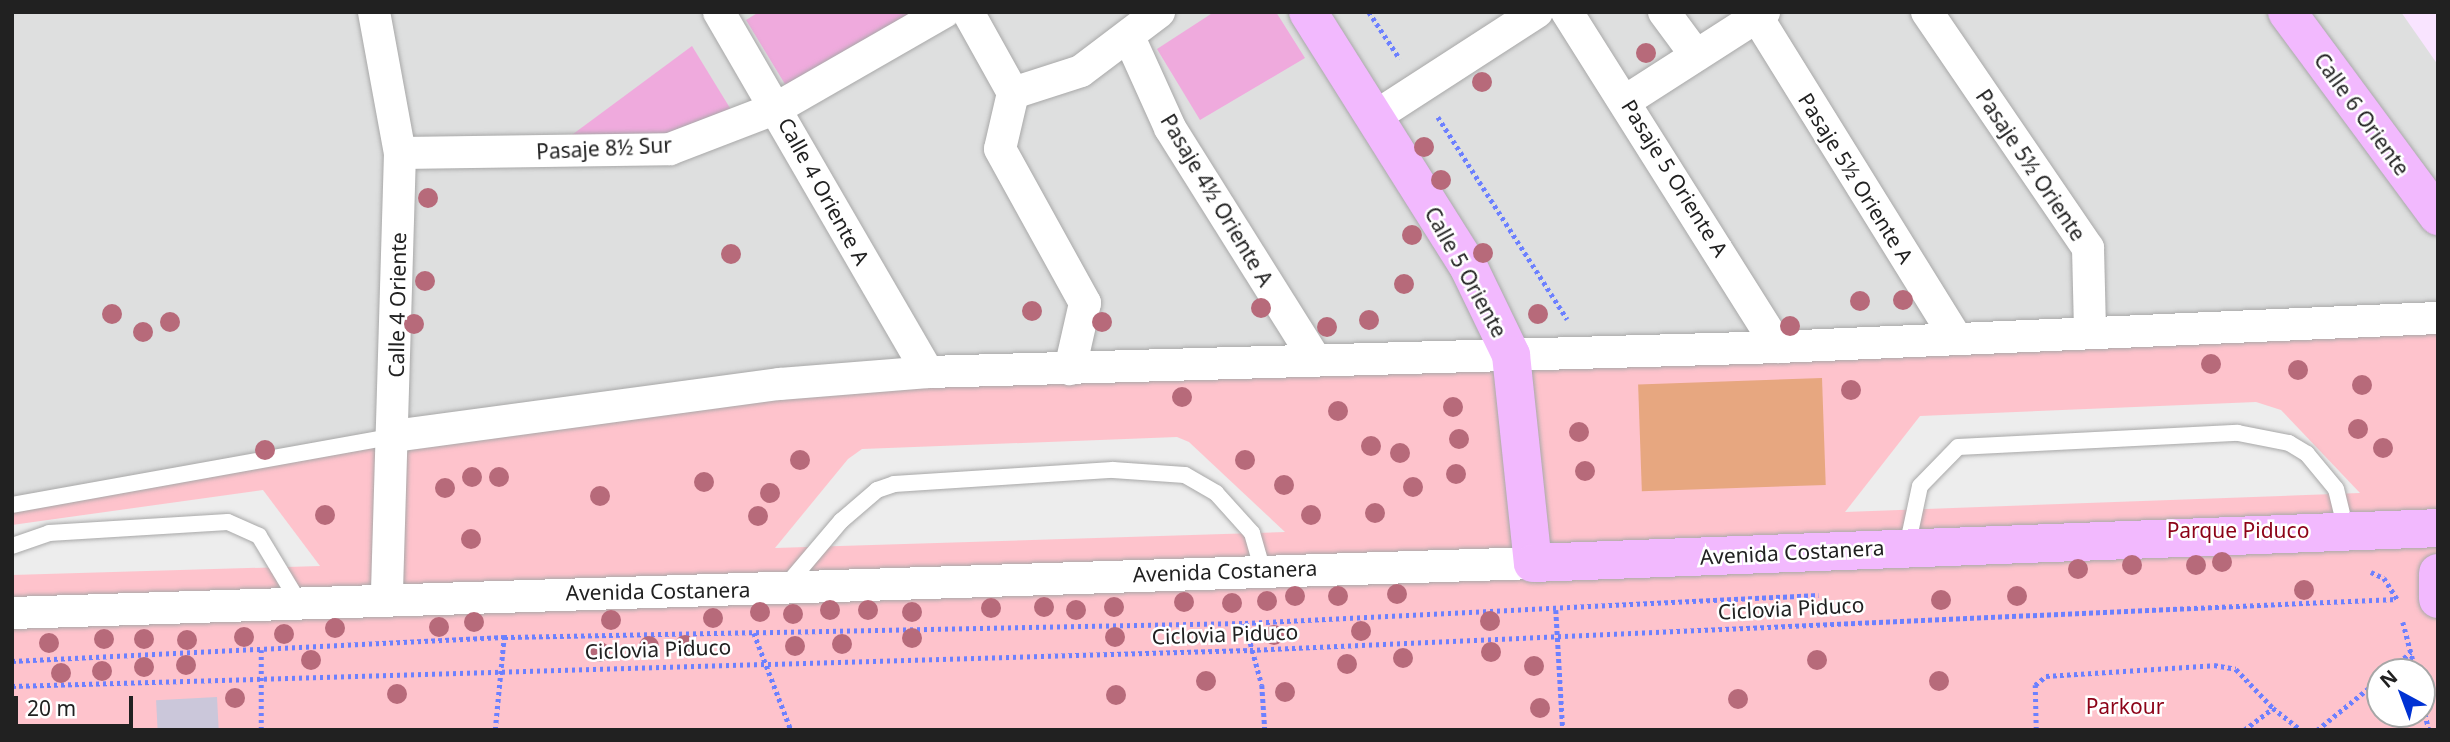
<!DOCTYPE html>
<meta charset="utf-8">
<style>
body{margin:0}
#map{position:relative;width:2450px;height:742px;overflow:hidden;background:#ece8f2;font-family:"Noto Sans",sans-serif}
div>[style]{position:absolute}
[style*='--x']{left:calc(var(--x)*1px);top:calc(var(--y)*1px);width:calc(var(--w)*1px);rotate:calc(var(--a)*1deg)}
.residential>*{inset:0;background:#dedfdf}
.education>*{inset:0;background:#f9e4ff}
.grass>*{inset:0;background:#efaadd}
.park>*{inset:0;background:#fec3cc}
.pitch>*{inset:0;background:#e7a780;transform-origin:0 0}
.parking>*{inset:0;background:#ededed}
.building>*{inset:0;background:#cbc7da;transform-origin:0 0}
.path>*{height:4.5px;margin-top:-2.25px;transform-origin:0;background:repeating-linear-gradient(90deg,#6c80ff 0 3.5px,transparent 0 7px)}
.roads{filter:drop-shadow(0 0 2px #a8a8a8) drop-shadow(0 0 2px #a8a8a8)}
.lane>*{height:16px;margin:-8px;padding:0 8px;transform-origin:8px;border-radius:8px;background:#fff}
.street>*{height:32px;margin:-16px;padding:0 16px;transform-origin:16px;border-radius:16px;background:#fff}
.secondary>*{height:38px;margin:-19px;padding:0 19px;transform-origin:19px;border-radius:19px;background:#f2b9fe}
.trees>*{width:20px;height:20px;margin:-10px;border-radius:50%;background:#b76a7a}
span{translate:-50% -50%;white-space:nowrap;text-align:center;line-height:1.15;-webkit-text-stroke:5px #fff;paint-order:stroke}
.street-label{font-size:21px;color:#212121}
.park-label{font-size:21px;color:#8c0318}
.frame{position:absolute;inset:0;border:14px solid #212121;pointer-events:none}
.north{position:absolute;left:2366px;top:658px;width:70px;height:70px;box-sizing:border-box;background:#fff;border:2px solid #a6a6a6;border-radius:50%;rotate:319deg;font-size:19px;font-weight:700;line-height:28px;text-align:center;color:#212121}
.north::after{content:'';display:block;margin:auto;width:24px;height:32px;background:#0032d3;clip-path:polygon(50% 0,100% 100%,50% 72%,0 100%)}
.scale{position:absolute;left:14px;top:696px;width:119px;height:32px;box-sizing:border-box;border:4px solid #212121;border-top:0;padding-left:9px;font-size:21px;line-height:24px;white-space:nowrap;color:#212121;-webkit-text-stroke:5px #fff;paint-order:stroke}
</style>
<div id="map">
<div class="residential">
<i style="clip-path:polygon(evenodd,12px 12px,2438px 12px,2438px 730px,12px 730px,12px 12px,2380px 672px,2422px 672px,2422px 714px,2380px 714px,2380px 672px)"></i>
</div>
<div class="education">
<i style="clip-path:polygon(2401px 12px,2438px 12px,2438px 65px)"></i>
</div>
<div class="grass">
<i style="clip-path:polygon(759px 12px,934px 12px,791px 94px,746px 20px)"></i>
<i style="clip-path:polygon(1214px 12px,1276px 12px,1305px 58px,1200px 120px,1157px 49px)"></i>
<i style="clip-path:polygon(692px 46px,733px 113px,649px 145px,565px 140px)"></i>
</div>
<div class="park">
<i style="clip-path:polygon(evenodd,2438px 324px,2438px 730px,12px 730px,12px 505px,394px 436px,921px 380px,2438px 324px,2380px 672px,2422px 672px,2422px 714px,2380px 714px,2380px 672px)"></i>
</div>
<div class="pitch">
<i style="left:1822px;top:378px;width:107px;height:184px;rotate:88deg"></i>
</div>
<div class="parking">
<i style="clip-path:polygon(2256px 402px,2281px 410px,2360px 493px,1845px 512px,1920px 416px)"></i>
<i style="clip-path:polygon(1177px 437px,1189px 442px,1285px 532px,775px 548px,848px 459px,862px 449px)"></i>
<i style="clip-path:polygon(263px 490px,320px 566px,12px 575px,12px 525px)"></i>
</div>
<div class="building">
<i style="left:217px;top:697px;width:33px;height:61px;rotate:87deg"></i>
</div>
<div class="path">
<i style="--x:1369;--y:12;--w:56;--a:56.6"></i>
<i style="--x:1438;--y:117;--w:240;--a:57.4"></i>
<i style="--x:2371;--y:572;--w:14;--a:25"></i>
<i style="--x:2384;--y:578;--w:26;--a:58"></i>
<i style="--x:1556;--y:610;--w:120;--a:86.7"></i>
<i style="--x:2403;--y:622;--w:52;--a:75.4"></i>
<i style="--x:1245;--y:623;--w:64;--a:74.7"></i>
<i style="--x:1262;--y:685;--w:45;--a:86.2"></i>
<i style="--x:754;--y:633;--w:104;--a:69.1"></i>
<i style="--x:12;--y:661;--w:493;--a:-2.8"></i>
<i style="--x:504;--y:637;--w:741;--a:-1.08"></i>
<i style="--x:1245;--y:623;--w:574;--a:-2.8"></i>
<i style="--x:2388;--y:672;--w:30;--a:-41"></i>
<i style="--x:12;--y:686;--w:1239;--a:-1.67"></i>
<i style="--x:1250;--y:650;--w:1148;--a:-2.55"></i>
<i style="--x:2422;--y:700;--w:31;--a:77"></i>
<i style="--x:261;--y:730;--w:80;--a:-90"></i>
<i style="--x:495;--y:730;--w:93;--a:-84.5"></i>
<i style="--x:2036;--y:730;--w:45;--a:-91.3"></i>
<i style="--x:2035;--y:685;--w:14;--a:-39"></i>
<i style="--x:2046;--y:676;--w:168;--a:-3.7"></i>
<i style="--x:2214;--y:665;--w:22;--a:10"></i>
<i style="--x:2236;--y:669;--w:54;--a:46.5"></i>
<i style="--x:2244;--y:730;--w:36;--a:-37"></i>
<i style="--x:2273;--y:708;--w:36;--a:38"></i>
<i style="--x:2317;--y:730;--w:81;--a:-39"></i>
</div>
<div class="roads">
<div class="lane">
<i style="--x:12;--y:505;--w:388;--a:-10.2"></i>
<i style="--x:12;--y:546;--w:39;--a:-19"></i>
<i style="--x:49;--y:533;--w:179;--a:-3.5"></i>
<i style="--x:228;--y:522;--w:34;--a:24"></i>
<i style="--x:259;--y:536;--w:79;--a:58.9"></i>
<i style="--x:1907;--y:547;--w:62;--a:-78"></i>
<i style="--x:1920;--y:486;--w:54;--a:-45.7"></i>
<i style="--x:1958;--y:447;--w:280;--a:-2.9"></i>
<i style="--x:2238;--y:433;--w:52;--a:11.1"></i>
<i style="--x:2289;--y:443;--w:21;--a:31"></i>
<i style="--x:2307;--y:454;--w:45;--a:50.4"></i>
<i style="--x:2336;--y:489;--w:42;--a:76.3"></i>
<i style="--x:785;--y:587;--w:87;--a:-49.7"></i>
<i style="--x:841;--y:521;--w:48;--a:-40.7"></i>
<i style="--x:877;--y:490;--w:18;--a:-19"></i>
<i style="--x:894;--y:484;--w:219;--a:-3.7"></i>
<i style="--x:1113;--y:470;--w:72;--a:4"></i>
<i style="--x:1185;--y:475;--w:36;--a:30"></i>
<i style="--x:1216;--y:493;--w:54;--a:48"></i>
<i style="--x:1252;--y:533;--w:37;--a:74"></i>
</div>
<div class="street">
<i style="--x:374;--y:12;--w:143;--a:79.6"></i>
<i style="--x:400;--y:153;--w:448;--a:91.7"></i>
<i style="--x:719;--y:12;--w:416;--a:59.9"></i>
<i style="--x:968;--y:12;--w:93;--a:60.9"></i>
<i style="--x:1013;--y:93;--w:57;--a:103.1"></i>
<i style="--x:1000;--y:149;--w:176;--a:61.1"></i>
<i style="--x:1085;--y:303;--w:68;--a:102.8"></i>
<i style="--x:1567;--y:12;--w:396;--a:57.8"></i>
<i style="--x:1664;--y:12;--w:52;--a:53.6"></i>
<i style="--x:1927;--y:12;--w:286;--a:55.7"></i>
<i style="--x:2088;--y:248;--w:84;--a:88.6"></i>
<i style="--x:1757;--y:17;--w:378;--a:58.2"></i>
<i style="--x:1129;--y:37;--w:100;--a:65.7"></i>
<i style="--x:1170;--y:128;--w:273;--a:57.9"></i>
<i style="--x:1013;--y:93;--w:71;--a:-17.9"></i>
<i style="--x:1081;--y:71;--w:98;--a:-37.1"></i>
<i style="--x:1627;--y:100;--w:163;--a:-32.7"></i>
<i style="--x:1376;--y:116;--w:192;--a:-32.9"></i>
<i style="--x:400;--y:153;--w:270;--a:-0.8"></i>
<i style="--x:670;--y:149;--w:115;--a:-21"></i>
<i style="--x:777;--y:108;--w:193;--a:-29.9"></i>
<i style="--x:394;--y:436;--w:389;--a:-7.7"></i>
<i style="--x:780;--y:384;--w:148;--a:-4.6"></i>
<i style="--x:928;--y:372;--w:850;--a:-1.68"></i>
<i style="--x:1778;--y:347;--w:661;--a:-2.52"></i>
<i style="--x:12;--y:613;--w:1522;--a:-1.88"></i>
</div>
<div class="secondary">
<i style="--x:1308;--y:12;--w:302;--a:57.8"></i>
<i style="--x:1469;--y:268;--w:97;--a:64.2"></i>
<i style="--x:1511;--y:355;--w:209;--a:84"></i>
<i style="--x:1533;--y:563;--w:906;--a:-2.21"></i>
<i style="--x:2287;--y:12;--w:254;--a:53.5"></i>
<i style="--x:2438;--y:573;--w:26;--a:90"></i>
</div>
</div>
<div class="trees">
<i style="left:1646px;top:53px"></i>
<i style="left:1482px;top:82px"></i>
<i style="left:1424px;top:147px"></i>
<i style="left:1441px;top:180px"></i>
<i style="left:428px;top:198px"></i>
<i style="left:1412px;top:235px"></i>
<i style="left:1483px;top:253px"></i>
<i style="left:731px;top:254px"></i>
<i style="left:425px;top:281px"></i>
<i style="left:1404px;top:284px"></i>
<i style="left:1903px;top:300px"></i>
<i style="left:1860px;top:301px"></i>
<i style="left:1261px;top:308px"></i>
<i style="left:1032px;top:311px"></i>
<i style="left:112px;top:314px"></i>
<i style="left:1538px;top:314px"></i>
<i style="left:1369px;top:320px"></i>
<i style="left:170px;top:322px"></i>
<i style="left:1102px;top:322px"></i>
<i style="left:414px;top:324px"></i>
<i style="left:1790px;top:326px"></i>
<i style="left:1327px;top:327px"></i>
<i style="left:143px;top:332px"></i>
<i style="left:2211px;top:364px"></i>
<i style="left:2298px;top:370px"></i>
<i style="left:2362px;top:385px"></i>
<i style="left:1851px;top:390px"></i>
<i style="left:1182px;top:397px"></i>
<i style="left:1453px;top:407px"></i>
<i style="left:1338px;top:411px"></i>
<i style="left:2358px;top:429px"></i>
<i style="left:1579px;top:432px"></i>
<i style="left:1459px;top:439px"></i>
<i style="left:1371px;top:446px"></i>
<i style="left:2383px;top:448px"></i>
<i style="left:265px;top:450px"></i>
<i style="left:1400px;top:453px"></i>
<i style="left:800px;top:460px"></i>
<i style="left:1245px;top:460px"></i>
<i style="left:1585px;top:471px"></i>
<i style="left:1456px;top:474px"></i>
<i style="left:472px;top:477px"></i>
<i style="left:499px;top:477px"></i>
<i style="left:704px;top:482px"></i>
<i style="left:1284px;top:485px"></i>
<i style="left:1413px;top:487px"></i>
<i style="left:445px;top:488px"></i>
<i style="left:770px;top:493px"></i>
<i style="left:600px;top:496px"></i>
<i style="left:1375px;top:513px"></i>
<i style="left:325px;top:515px"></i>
<i style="left:1311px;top:515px"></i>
<i style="left:758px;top:516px"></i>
<i style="left:471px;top:539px"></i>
<i style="left:2222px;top:562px"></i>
<i style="left:2132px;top:565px"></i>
<i style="left:2196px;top:565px"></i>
<i style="left:2078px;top:569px"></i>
<i style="left:2304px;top:590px"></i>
<i style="left:1397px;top:594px"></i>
<i style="left:1295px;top:596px"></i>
<i style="left:1338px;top:596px"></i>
<i style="left:2017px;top:596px"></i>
<i style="left:1941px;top:600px"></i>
<i style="left:1267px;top:601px"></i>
<i style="left:1184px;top:602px"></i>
<i style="left:1232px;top:603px"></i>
<i style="left:1044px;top:607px"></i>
<i style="left:1114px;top:607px"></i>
<i style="left:991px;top:608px"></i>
<i style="left:830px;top:610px"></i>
<i style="left:868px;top:610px"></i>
<i style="left:1076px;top:610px"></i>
<i style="left:760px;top:612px"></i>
<i style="left:912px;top:612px"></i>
<i style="left:793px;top:614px"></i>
<i style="left:713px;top:618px"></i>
<i style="left:611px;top:620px"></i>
<i style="left:1490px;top:621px"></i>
<i style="left:474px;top:622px"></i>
<i style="left:439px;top:627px"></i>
<i style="left:335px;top:628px"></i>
<i style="left:1361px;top:631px"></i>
<i style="left:284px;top:634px"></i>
<i style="left:1274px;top:635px"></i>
<i style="left:244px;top:637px"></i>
<i style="left:1115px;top:637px"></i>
<i style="left:912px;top:638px"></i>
<i style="left:104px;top:639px"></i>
<i style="left:144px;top:639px"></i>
<i style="left:187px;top:640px"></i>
<i style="left:49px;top:643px"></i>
<i style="left:842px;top:644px"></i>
<i style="left:685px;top:645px"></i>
<i style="left:649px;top:646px"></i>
<i style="left:795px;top:646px"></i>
<i style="left:600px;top:652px"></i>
<i style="left:1491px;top:652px"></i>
<i style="left:1403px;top:658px"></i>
<i style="left:311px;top:660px"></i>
<i style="left:1817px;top:660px"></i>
<i style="left:1347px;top:664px"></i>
<i style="left:186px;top:665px"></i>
<i style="left:1534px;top:666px"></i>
<i style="left:144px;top:667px"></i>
<i style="left:102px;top:671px"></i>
<i style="left:61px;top:673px"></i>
<i style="left:1206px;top:681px"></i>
<i style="left:1939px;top:681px"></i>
<i style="left:1285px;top:692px"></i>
<i style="left:397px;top:694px"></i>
<i style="left:1116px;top:695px"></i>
<i style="left:235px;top:698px"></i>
<i style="left:1738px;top:699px"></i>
<i style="left:1540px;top:708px"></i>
</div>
<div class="street-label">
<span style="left:2362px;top:114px;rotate:54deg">Calle 6 Oriente</span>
<span style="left:604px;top:148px;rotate:-3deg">Pasaje 8½ Sur</span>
<span style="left:2031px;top:165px;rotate:56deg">Pasaje 5½ Oriente</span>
<span style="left:1675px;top:178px;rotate:58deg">Pasaje 5 Oriente A</span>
<span style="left:1856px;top:178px;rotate:58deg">Pasaje 5½ Oriente A</span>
<span style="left:824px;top:191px;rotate:61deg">Calle 4 Oriente A</span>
<span style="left:1217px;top:200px;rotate:59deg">Pasaje 4½ Oriente A</span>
<span style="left:1466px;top:272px;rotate:61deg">Calle 5 Oriente</span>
<span style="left:397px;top:305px;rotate:-89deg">Calle 4 Oriente</span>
<span style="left:1792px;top:552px;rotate:-3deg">Avenida Costanera</span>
<span style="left:1225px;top:571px;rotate:-2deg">Avenida Costanera</span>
<span style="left:658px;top:591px;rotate:-1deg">Avenida Costanera</span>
<span style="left:1791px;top:608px;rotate:-3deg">Ciclovia Piduco</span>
<span style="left:1225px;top:634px;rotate:-2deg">Ciclovia Piduco</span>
<span style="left:658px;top:649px;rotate:-2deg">Ciclovia Piduco</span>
</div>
<div class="park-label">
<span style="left:2238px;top:530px">Parque Piduco</span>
<span style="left:2125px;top:706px">Parkour</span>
</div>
<div class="frame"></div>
<div class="north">N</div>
<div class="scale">20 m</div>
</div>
